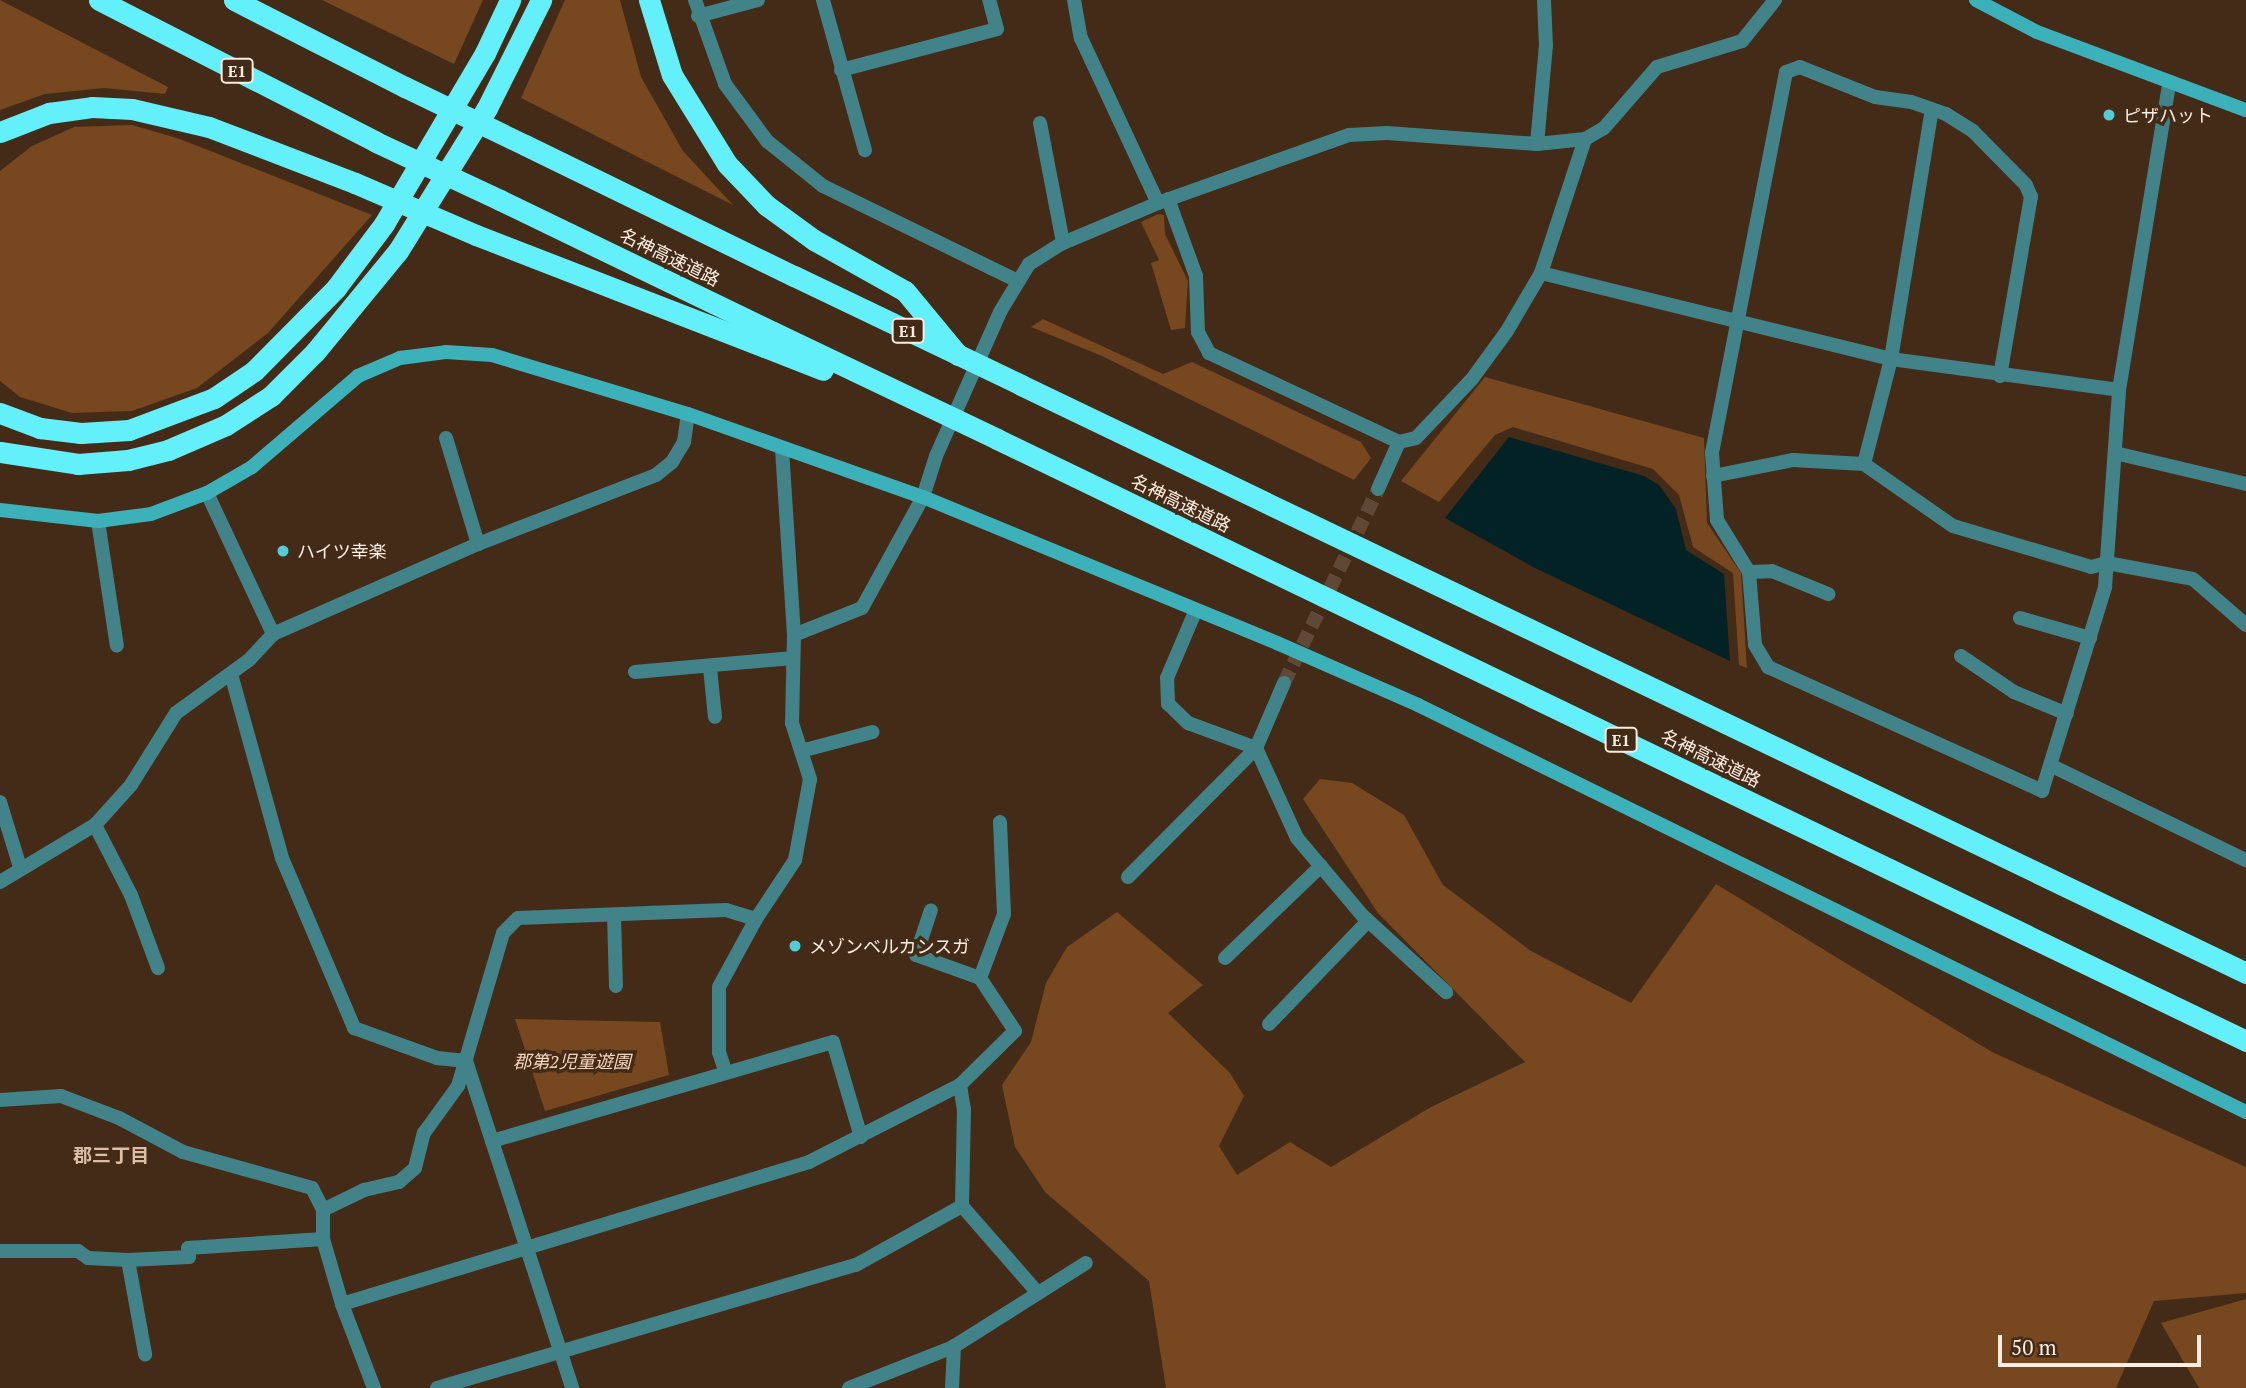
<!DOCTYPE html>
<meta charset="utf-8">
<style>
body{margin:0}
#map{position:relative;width:2246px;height:1388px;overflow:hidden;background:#432b17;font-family:"PT Serif","Noto Sans JP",serif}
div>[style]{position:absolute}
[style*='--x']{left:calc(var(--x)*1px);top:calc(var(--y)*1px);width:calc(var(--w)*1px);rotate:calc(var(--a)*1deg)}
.green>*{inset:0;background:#77471f}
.water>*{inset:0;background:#032225}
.street-tunnel>*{height:14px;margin-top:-7px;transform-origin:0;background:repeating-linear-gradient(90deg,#5f4835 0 14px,transparent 0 21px)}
.street>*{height:14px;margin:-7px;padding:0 7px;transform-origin:7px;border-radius:7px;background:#418389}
.secondary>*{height:14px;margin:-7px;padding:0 7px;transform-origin:7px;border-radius:7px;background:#3cb1ba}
.highway>*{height:21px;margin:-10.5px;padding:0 10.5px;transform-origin:10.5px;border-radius:10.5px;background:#64f0fb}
.highway-bridge>*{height:21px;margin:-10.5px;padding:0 10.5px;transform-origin:10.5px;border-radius:10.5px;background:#64f0fb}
.dots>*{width:19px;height:19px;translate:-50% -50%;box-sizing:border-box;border:4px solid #432b17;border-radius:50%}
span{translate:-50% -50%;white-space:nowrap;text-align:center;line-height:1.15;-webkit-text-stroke:7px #432b17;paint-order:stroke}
.shield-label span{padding:2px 5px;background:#432b17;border:2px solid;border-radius:5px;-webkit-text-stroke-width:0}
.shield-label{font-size:16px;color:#fdede1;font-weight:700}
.poi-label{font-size:18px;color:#fdede1}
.left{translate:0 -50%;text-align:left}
.street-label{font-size:18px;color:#fdede1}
.park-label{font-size:18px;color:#f8d7bf;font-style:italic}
.neighbourhood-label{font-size:19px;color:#dcbda6;font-weight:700}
.scale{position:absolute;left:1998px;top:1335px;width:203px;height:32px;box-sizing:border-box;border:4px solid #fdede1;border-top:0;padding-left:9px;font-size:21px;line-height:24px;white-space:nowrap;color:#fdede1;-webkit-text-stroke:5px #432b17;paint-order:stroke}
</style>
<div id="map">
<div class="green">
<i style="clip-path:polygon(0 0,168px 87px,165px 94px,104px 88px,45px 94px,0 110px)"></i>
<i style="clip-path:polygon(322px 0,483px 0,454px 64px)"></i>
<i style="clip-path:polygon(565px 0,620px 0,641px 77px,683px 151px,733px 205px,521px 98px)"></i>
<i style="clip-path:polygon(132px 125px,180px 139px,372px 215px,268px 333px,197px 388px,132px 411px,72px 413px,20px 397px,0 381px,0 171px,32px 146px,74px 127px)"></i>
<i style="clip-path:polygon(1158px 214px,1164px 215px,1165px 234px,1188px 281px,1185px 328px,1171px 330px,1151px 263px,1159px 260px,1141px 222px)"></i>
<i style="clip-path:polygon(1043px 319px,1163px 374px,1192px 362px,1361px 442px,1371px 458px,1354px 480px,1102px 356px,1031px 327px)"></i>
<i style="clip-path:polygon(1485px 377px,1704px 438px,1707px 523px,1741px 573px,1747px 668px,1739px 665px,1733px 573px,1693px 547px,1679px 495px,1653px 469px,1513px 427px,1495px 435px,1439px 502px,1401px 481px)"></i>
<i style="clip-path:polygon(1320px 779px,1352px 783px,1404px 815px,1443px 885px,1531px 951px,1631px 1003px,1716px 884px,1992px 1052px,2246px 1167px,2246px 1293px,2154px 1301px,2116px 1388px,1166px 1388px,1149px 1281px,1045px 1192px,1015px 1147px,1002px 1085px,1031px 1042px,1046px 983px,1067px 947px,1117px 912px,1203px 985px,1168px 1013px,1230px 1073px,1244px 1096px,1219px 1146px,1237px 1175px,1290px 1142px,1331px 1167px,1431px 1107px,1525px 1062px,1378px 913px,1303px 799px)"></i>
<i style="clip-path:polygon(515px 1019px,660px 1022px,669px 1075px,545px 1111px)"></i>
<i style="clip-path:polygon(2246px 1299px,2246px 1388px,2199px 1388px,2161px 1323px)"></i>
</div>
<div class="water">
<i style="clip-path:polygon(1509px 437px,1644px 476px,1659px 485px,1676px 509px,1686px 550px,1724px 574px,1730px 661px,1535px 568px,1445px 518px)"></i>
</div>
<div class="street-tunnel">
<i style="--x:1284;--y:683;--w:216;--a:-64.1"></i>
</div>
<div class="street">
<i style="--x:695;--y:0;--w:89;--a:70.3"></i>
<i style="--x:725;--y:84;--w:71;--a:53.6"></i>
<i style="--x:767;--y:141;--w:72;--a:38.8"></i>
<i style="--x:823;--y:186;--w:217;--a:26"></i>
<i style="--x:823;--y:0;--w:156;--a:74.4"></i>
<i style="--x:1074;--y:0;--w:39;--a:80"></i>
<i style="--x:1081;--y:38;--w:182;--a:65"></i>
<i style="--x:698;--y:16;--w:62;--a:-14.9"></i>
<i style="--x:841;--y:70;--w:161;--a:-14.7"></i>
<i style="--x:997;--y:29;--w:30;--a:-105"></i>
<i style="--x:1040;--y:123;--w:122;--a:79.1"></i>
<i style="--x:1537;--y:144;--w:98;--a:-84.8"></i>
<i style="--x:1546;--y:46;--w:46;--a:-92.5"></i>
<i style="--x:1168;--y:199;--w:82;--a:70"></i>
<i style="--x:1196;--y:276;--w:56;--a:88"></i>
<i style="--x:1198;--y:332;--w:24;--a:62"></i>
<i style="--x:1209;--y:353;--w:210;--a:25.1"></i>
<i style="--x:1399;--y:442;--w:17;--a:-13"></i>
<i style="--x:1416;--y:438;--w:81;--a:-46.5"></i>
<i style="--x:1472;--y:379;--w:59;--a:-53.9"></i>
<i style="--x:1507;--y:331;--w:67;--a:-59.6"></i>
<i style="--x:1541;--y:273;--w:141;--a:-71.8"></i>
<i style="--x:1541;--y:273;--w:360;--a:13.8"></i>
<i style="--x:1891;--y:359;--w:230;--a:7.7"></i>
<i style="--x:2000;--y:376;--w:182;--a:-80.2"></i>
<i style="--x:2031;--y:197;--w:13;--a:-113"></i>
<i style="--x:2026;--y:185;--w:76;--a:-134.5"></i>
<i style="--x:1973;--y:131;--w:32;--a:-148"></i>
<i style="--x:1946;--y:114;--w:37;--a:-161"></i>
<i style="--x:1911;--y:102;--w:36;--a:-172"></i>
<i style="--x:1875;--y:97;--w:81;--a:-158.2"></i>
<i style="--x:1800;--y:67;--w:15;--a:160"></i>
<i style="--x:1786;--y:72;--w:388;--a:101"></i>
<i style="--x:1712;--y:453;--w:67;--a:85.7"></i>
<i style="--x:1717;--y:520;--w:61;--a:58.4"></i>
<i style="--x:1749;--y:572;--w:73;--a:85.3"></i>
<i style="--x:1755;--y:645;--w:26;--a:59"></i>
<i style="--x:1768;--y:667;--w:301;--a:24.3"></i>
<i style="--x:2042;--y:791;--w:214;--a:-72.8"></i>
<i style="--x:2105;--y:587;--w:197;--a:-85.9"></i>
<i style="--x:2119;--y:390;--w:310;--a:-80.7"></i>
<i style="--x:446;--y:438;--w:111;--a:73.2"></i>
<i style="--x:2115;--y:453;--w:135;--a:13.3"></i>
<i style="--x:1864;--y:464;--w:108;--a:34.9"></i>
<i style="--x:1953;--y:526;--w:144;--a:16.5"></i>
<i style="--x:2091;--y:567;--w:16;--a:-14"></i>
<i style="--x:2107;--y:563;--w:87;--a:10.5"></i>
<i style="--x:2193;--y:579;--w:70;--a:41"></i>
<i style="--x:1713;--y:476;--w:82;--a:-11.3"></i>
<i style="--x:1793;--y:460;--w:71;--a:3.2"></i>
<i style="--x:1864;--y:464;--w:108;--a:-75.6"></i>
<i style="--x:1891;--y:359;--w:253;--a:-80.7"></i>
<i style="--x:1378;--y:489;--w:51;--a:-65.9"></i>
<i style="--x:207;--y:493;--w:156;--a:64.9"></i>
<i style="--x:98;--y:521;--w:126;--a:81.4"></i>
<i style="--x:1749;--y:572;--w:23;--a:-2"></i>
<i style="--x:1772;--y:571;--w:61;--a:22.3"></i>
<i style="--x:2020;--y:618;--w:73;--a:15.9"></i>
<i style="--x:794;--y:635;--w:73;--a:-21.7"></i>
<i style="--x:862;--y:608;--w:127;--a:-61.2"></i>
<i style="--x:923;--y:497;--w:43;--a:-72.4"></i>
<i style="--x:936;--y:456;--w:158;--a:-66"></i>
<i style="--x:1000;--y:312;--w:56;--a:-58.9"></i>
<i style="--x:1029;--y:264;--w:40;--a:-32"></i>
<i style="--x:1063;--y:243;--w:103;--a:-22.8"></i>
<i style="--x:1158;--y:203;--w:203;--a:-19.6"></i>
<i style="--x:1349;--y:135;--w:38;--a:-3"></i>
<i style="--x:1387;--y:133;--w:150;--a:4.2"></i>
<i style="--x:1537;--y:144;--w:48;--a:-5.9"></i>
<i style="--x:1585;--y:139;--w:22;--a:-30"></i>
<i style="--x:1604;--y:128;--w:81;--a:-49"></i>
<i style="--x:1657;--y:67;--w:89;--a:-17"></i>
<i style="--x:1742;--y:41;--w:53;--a:-51.2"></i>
<i style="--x:1961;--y:656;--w:64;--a:34.2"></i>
<i style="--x:2014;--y:692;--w:57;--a:22.5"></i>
<i style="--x:710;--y:668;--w:49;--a:84.2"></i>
<i style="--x:635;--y:672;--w:158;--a:-5.1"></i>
<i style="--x:231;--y:674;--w:191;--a:74.5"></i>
<i style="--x:282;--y:858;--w:185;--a:67"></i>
<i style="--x:354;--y:1028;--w:88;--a:19.9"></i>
<i style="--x:437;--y:1058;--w:29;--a:6"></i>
<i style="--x:1284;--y:683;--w:71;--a:113.3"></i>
<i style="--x:1256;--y:748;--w:99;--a:65.5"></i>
<i style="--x:1297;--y:838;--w:102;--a:49.8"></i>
<i style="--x:1363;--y:916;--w:113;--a:42.5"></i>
<i style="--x:801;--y:751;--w:74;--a:-14.8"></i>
<i style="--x:2052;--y:766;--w:216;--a:25.9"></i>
<i style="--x:0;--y:802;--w:68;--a:72.9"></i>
<i style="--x:95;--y:825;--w:79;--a:62.8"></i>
<i style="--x:131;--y:895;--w:78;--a:69.7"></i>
<i style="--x:1128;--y:877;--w:182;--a:-45.2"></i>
<i style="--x:1256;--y:748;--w:72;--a:-159.8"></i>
<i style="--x:1188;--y:723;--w:28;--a:-136"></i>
<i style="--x:1168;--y:704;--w:26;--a:-92"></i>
<i style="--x:1167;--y:678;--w:72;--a:-67"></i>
<i style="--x:0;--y:882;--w:111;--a:-31"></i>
<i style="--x:95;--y:825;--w:54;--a:-48"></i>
<i style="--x:131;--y:785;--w:85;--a:-58"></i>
<i style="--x:176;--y:713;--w:90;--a:-36"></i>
<i style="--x:249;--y:660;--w:35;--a:-47"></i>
<i style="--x:273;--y:634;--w:224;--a:-23.7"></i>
<i style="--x:478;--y:544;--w:191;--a:-21.2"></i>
<i style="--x:656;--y:475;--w:21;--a:-39"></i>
<i style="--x:672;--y:462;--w:23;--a:-59"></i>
<i style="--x:684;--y:442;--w:28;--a:-82"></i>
<i style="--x:614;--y:915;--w:71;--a:88.4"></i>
<i style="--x:756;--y:919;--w:71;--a:-56.5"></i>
<i style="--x:795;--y:860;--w:82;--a:-79.5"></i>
<i style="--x:810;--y:779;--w:59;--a:-107.8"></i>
<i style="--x:792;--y:723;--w:88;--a:-88.7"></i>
<i style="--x:794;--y:635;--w:187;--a:-93.7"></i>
<i style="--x:1225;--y:958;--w:133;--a:-43.8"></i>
<i style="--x:980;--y:978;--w:68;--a:-69.4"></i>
<i style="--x:1004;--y:914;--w:92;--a:-92.5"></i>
<i style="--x:1269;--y:1024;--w:143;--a:-46.1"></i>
<i style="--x:466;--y:1061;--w:344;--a:72"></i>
<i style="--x:960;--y:1085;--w:24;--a:81"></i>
<i style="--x:964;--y:1109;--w:97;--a:91.2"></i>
<i style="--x:962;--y:1206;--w:114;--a:48.9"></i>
<i style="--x:0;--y:1100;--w:61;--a:-3.8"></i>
<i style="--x:61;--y:1096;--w:62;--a:20.8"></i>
<i style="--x:119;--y:1118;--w:72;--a:28"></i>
<i style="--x:183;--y:1152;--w:134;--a:15.6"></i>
<i style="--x:312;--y:1188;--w:25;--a:63"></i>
<i style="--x:323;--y:1210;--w:29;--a:90"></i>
<i style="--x:323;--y:1239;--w:68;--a:73.7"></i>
<i style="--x:492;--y:1141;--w:355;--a:-16.2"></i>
<i style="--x:833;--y:1042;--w:99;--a:73.6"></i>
<i style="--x:323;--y:1210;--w:46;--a:-26"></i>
<i style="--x:364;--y:1190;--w:36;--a:-13"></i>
<i style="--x:399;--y:1182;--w:21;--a:-41"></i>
<i style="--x:415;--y:1168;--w:36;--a:-76"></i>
<i style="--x:424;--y:1133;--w:58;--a:-54.1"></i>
<i style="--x:458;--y:1086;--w:159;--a:-73.6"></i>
<i style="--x:503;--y:933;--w:21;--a:-45"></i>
<i style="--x:518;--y:918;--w:208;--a:-2.2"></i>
<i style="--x:726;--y:910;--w:31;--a:17"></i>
<i style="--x:756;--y:919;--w:77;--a:118.6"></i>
<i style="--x:719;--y:987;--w:65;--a:90"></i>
<i style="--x:719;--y:1052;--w:20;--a:72"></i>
<i style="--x:0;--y:1251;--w:78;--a:0"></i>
<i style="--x:78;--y:1251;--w:12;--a:35"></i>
<i style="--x:88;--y:1258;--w:40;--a:2.9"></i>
<i style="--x:128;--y:1260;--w:61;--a:-2.8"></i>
<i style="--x:189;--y:1257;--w:9;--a:-96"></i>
<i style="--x:188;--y:1248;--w:135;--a:-3.8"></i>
<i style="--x:128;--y:1260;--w:96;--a:79.7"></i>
<i style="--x:374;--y:1388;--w:90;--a:-110.9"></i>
<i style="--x:342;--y:1304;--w:488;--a:-16.9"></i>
<i style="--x:809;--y:1162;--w:169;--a:-27"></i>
<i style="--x:960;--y:1085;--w:77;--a:-44.5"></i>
<i style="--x:1015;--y:1031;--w:64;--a:-123.4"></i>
<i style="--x:980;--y:978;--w:68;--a:-160.2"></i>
<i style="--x:916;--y:955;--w:47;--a:-71.6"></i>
<i style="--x:437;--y:1388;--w:437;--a:-16.4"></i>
<i style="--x:856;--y:1265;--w:121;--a:-29.1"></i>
<i style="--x:849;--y:1388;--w:112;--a:-21.5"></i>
<i style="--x:953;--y:1347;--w:157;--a:-32.3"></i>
<i style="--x:952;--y:1388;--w:42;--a:-87.3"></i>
</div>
<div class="secondary">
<i style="--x:1976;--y:0;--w:69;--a:27.7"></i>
<i style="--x:2037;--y:32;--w:223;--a:20.5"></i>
<i style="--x:0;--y:510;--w:99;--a:6.4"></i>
<i style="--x:98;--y:521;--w:53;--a:-7.5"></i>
<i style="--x:151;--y:514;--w:60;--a:-20.6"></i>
<i style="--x:207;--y:493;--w:52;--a:-30"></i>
<i style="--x:252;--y:467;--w:140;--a:-40.6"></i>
<i style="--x:358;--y:376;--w:46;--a:-23.2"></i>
<i style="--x:400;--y:358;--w:46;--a:-7.4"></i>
<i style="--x:446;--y:352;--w:46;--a:3.7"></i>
<i style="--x:492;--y:355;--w:205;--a:16.8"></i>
<i style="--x:688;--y:414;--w:249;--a:19.5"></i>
<i style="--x:923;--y:497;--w:383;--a:22.4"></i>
<i style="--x:1277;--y:643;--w:154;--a:23.7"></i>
<i style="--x:1418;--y:705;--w:923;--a:26.18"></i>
</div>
<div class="highway">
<i style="--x:99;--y:0;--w:311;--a:27.1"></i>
<i style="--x:234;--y:0;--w:192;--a:27"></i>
<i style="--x:649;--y:0;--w:78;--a:73"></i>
<i style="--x:672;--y:75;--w:105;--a:58.3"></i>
<i style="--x:727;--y:164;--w:57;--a:46.4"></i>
<i style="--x:766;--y:205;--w:59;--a:36.1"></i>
<i style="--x:814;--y:240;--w:104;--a:29.3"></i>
<i style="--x:905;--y:291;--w:83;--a:50.4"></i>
<i style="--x:0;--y:132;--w:53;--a:-21.2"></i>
<i style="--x:49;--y:113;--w:43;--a:-7.9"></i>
<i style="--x:92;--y:107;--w:40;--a:2.9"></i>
<i style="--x:132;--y:109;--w:79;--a:13.2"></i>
<i style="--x:209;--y:127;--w:156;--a:21"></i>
<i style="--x:525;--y:145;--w:299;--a:26"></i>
<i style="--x:500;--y:200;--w:303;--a:25.8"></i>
<i style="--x:476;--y:235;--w:310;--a:21.2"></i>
<i style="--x:1021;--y:385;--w:1359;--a:25.64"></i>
<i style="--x:0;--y:413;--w:43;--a:20.6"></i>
<i style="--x:40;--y:428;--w:41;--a:7"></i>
<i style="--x:81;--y:433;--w:48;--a:-3.6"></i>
<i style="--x:129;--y:430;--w:91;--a:-20.6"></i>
<i style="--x:214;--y:398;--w:48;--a:-34"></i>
<i style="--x:254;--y:371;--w:117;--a:-45.3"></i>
<i style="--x:336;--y:288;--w:80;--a:-53.1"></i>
<i style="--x:384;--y:224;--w:199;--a:-59.4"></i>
<i style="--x:485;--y:53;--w:59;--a:-64.7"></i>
<i style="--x:997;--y:439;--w:1387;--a:25.73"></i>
<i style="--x:0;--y:452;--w:79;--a:8.7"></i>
<i style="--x:78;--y:464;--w:50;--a:-4.6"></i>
<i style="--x:128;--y:460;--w:41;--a:-14"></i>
<i style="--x:168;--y:450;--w:63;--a:-23.3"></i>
<i style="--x:226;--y:425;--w:54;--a:-32.8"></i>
<i style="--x:271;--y:396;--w:62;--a:-45"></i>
<i style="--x:315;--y:352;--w:131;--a:-50.6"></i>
<i style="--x:398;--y:251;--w:168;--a:-58.1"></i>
<i style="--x:487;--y:108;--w:121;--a:-63.4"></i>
</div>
<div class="highway-bridge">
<i style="--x:405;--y:87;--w:133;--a:25.8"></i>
<i style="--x:376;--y:142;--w:137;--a:25.1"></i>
<i style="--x:355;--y:183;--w:132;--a:23.3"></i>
<i style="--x:794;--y:276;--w:252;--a:25.6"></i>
<i style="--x:773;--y:332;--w:248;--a:25.5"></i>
<i style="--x:765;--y:347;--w:62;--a:21.6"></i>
</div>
<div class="dots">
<i style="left:2109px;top:115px;background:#52ccd6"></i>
<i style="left:283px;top:551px;background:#52ccd6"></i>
<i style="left:795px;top:946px;background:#52ccd6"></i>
</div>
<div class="shield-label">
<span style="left:237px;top:71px">E1</span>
<span style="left:908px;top:331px">E1</span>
<span style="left:1621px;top:740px">E1</span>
</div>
<div class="poi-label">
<span class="left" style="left:2123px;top:115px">ピザハット</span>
<span class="left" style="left:297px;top:551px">ハイツ幸楽</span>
<span class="left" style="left:809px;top:946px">メゾンベルカンスガ</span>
</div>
<div class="street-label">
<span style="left:670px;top:257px;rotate:26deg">名神高速道路</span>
<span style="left:1181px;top:503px;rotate:26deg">名神高速道路</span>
<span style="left:1711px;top:758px;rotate:26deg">名神高速道路</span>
</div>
<div class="park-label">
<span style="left:572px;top:1061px">郡第2児童遊園</span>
</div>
<div class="neighbourhood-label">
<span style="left:111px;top:1155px">郡三丁目</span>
</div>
<div class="scale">50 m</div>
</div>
